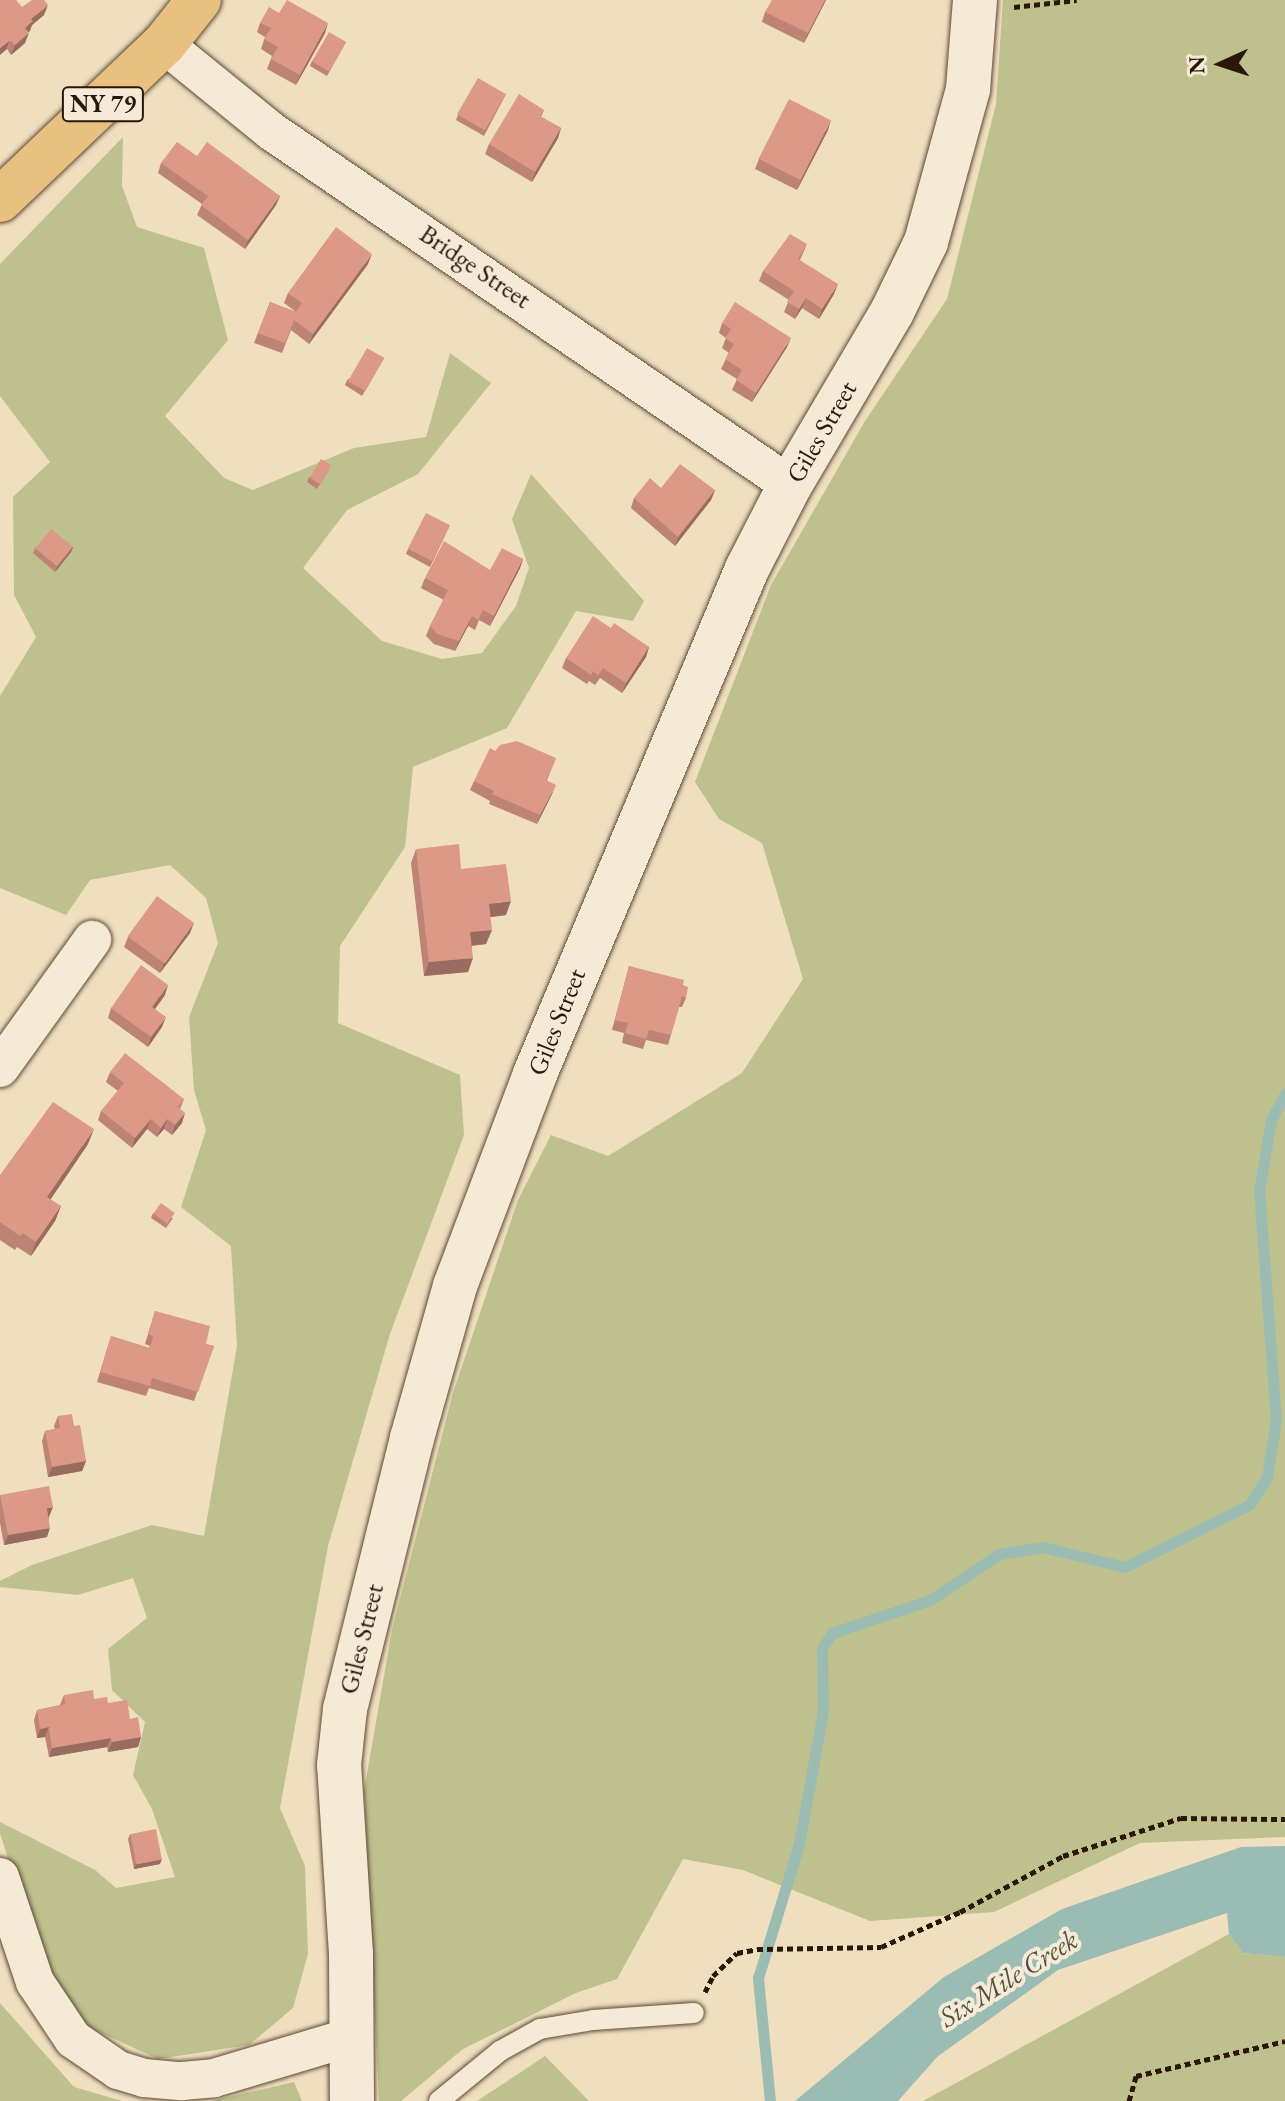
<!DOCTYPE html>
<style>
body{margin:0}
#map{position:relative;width:1285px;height:2101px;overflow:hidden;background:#efdfbe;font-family:"EB Garamond",serif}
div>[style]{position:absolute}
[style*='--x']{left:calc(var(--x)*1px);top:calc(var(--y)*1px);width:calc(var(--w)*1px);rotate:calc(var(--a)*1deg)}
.green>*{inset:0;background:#bec08e}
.water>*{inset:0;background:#9abcb3}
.stream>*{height:11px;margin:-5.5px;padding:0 5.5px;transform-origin:5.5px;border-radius:5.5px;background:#9abcb3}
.path>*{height:5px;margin-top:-2.5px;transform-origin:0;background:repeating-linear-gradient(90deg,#2c1608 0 6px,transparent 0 10px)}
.roads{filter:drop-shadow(0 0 2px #5d4836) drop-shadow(0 0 2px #5d4836)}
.service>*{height:20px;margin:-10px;padding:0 10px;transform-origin:10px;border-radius:10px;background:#f5ead5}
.minor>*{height:38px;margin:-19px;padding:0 19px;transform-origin:19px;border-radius:19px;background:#f5ead5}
.tertiary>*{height:44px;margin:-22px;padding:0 22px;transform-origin:22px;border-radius:22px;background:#f5ead5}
.trunk>*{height:44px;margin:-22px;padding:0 22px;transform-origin:22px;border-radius:22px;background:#e8c07f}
.wall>*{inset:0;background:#bd8475}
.shaded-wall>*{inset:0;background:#9a6b5f}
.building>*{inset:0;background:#dc9988;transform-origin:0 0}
span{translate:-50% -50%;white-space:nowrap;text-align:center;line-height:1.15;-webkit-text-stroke:8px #f5ead5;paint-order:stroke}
.shield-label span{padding:2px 6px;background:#f5ead5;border:2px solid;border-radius:6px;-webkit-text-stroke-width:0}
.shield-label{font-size:24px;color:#2c1608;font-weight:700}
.street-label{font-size:26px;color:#2c1608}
.water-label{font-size:28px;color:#525044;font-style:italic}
.north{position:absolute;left:1181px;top:24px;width:80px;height:80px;-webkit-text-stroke:6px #f5ead5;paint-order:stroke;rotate:267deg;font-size:22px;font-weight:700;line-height:32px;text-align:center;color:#2c1608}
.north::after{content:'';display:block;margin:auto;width:28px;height:36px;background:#2c1608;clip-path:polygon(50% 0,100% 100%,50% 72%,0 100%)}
</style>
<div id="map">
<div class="green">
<i style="clip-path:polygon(1003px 0,1285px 0,1285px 1837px,1140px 1843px,994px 1912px,870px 1921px,743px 1870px,683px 1859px,617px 1979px,576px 1993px,463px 2049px,401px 2101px,379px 2101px,364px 1791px,392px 1630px,453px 1393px,518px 1200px,551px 1135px,608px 1156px,742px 1073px,803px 979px,762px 843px,719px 819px,695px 782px,771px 585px,865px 421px,947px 299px,996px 104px)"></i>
<i style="clip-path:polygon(123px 137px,122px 186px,137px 227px,204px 248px,228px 340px,165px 416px,224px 478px,253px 490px,354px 448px,426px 437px,450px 353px,491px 383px,418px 474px,347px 510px,303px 568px,382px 641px,442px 659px,482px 653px,516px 606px,529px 568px,512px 519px,531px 474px,644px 601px,633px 621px,576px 611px,507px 728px,413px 767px,405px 847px,340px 946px,338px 1023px,460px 1075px,464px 1135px,390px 1334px,328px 1546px,280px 1808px,305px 1866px,308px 1954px,293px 2008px,249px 2045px,158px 2059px,86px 2026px,39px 1958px,0 1833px,0 1822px,95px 1870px,116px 1888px,175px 1877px,152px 1809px,133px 1775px,145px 1722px,112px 1690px,108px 1649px,147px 1618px,133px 1578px,78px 1595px,0 1587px,0 1581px,32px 1565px,152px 1525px,204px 1536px,237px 1346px,231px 1246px,181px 1207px,206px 1130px,194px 1090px,189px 1017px,218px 943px,206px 898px,170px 865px,90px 880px,66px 915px,0 888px,0 696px,36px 637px,14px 595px,13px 497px,50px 462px,0 396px,0 264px)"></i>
<i style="clip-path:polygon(1229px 1934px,1243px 1953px,1285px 1957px,1285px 2101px,923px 2101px)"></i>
<i style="clip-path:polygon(0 2003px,74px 2087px,122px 2101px,0 2101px)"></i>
<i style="clip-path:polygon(545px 2056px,589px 2101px,477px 2101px)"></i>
<i style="clip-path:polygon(294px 2082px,302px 2101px,211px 2101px)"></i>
</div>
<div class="water">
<i style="clip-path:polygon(1285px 1846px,1285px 1957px,1243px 1953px,1229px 1934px,1227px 1913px,1058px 1970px,937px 2057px,898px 2101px,795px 2101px,944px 1977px,1062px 1909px,1241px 1847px)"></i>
</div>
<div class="stream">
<i style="--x:770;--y:2101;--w:124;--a:-95.6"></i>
<i style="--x:758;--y:1978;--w:140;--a:-73"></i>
<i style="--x:799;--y:1844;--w:135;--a:-79.8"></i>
<i style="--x:823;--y:1711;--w:63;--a:-90.9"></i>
<i style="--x:822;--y:1648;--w:18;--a:-56"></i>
<i style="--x:832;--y:1633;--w:103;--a:-18.6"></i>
<i style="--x:930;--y:1600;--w:83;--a:-33.7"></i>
<i style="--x:999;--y:1554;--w:44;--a:-9.2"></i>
<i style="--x:1042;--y:1547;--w:85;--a:13.5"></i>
<i style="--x:1125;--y:1567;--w:139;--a:-26.6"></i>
<i style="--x:1249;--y:1505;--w:33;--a:-57"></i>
<i style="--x:1267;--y:1477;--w:57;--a:-80.9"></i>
<i style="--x:1276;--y:1421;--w:231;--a:-94.2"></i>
<i style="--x:1259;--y:1191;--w:72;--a:-80.4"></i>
<i style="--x:1271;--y:1120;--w:30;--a:-62"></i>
</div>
<div class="path">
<i style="--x:1014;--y:7;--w:63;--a:-6.3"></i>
<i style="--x:705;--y:1992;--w:18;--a:-63"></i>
<i style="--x:713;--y:1976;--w:33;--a:-44"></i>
<i style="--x:737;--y:1953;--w:20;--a:-11"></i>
<i style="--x:757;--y:1949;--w:124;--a:-0.9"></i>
<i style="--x:881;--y:1947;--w:86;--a:-23.9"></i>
<i style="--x:960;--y:1912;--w:117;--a:-28.5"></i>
<i style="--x:1063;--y:1856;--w:124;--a:-17.9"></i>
<i style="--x:1181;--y:1818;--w:104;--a:0.6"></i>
<i style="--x:1129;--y:2101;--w:26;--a:-74"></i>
<i style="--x:1136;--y:2076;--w:153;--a:-13.2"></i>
</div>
<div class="roads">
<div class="service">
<i style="--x:439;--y:2101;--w:79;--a:-39.3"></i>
<i style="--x:500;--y:2051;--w:46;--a:-28.8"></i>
<i style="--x:540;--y:2029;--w:54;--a:-9.6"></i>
<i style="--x:593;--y:2020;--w:101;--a:-4"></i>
</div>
<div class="minor">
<i style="--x:164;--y:44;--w:138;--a:39.1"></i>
<i style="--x:271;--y:131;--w:628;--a:34.3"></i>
<i style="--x:0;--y:1068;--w:158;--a:-54.3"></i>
<i style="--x:0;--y:1877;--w:111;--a:71.6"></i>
<i style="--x:35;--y:1982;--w:69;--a:56.3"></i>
<i style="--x:73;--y:2039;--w:55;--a:34.6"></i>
<i style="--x:118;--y:2070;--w:27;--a:17"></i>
<i style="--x:144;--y:2078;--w:38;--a:5"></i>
<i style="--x:182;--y:2081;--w:32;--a:-5"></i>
<i style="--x:214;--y:2078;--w:143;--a:-16.7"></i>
</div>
<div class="tertiary">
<i style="--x:352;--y:2101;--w:147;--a:-90.4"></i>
<i style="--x:351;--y:1954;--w:189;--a:-93.6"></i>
<i style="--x:339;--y:1765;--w:56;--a:-83.9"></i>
<i style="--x:345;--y:1709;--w:279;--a:-76.1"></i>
<i style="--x:412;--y:1438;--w:158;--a:-74.2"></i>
<i style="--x:455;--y:1286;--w:227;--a:-69.3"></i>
<i style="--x:535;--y:1074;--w:548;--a:-67.23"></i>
<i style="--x:747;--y:569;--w:94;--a:-62.9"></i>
<i style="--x:790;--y:485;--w:201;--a:-59.5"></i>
<i style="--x:892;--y:312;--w:78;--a:-64.1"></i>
<i style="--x:926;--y:242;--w:159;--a:-74.6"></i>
<i style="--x:968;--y:89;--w:89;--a:-85.5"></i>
</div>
<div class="trunk">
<i style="--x:0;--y:200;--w:226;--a:-43.6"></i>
<i style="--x:164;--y:44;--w:56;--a:-51.5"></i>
</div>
</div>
<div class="wall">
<i style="clip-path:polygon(826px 0,804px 43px,762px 22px,765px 12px)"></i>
<i style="clip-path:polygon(22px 7px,44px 15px,32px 25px,28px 32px,25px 43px,11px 55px,7px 49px)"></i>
<i style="clip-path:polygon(279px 13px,325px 33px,296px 85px,267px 69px,272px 56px,261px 49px,265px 37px,257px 32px,260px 23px)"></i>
<i style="clip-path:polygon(346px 42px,327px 76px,310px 66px,312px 61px)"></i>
<i style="clip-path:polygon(506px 94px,484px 136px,456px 120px,458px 115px)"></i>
<i style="clip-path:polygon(544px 110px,541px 117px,561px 128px,558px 138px,532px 182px,485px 154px,489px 144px)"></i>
<i style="clip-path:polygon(828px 130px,797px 190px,755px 169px,759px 159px)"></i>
<i style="clip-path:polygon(197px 156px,280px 196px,276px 205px,245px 249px,197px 215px,202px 204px,158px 173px,161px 163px)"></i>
<i style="clip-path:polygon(807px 244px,800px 260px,834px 294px,819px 319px,802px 308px,795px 319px,784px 312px,789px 300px,759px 281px,763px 271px)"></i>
<i style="clip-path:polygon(368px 264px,309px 344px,291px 330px,282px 353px,254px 343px,270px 302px,296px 312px,284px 303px,288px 293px)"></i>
<i style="clip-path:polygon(722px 323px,787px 347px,752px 402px,732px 390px,737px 379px,721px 369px,729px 353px,722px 348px,726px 338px,719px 333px)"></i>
<i style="clip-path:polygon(384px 358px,362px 396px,345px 385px,347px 380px)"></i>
<i style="clip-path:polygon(329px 470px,317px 489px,307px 482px,309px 477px)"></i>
<i style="clip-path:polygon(661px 488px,715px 490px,711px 500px,675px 546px,631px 508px,634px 498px)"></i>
<i style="clip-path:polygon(450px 525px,430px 567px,406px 554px,408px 549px)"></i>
<i style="clip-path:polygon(73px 547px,71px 552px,55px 572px,33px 553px,35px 548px)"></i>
<i style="clip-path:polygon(523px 559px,520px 568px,490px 626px,479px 620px,475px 630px,468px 626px,455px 651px,434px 644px,426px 636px,430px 626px,444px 600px,421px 588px,425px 578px,490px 570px)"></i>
<i style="clip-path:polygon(611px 628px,649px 647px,646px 657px,622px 693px,600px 678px,595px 685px,589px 681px,587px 684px,562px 668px,566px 658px)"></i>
<i style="clip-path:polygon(495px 751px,556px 758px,547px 780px,552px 794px,537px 824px,489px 804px,490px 801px,470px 790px,474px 781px)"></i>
<i style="clip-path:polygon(416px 849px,461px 869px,506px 915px,490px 917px,486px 944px,472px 946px,468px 972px,424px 976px,411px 863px)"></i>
<i style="clip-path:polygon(190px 933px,160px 973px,124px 947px,128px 937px)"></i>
<i style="clip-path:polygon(629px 966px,683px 985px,686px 998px,682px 1007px,679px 1007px,668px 1045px,646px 1040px,643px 1049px,622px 1043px,624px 1033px,612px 1030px)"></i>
<i style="clip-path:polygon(165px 995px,155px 1009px,162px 1027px,148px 1047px,108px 1018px,111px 1008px)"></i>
<i style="clip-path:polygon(110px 1072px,184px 1099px,180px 1109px,182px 1123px,172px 1135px,164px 1129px,157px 1137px,147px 1129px,132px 1148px,98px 1120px,101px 1111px,118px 1091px,106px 1082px)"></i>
<i style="clip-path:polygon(88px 1144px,50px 1200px,61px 1206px,55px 1221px,31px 1256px,17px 1247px,15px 1250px,0 1240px,0 1175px)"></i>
<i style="clip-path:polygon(153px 1213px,173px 1218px,166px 1228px,151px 1218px)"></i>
<i style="clip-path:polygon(155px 1311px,206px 1344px,214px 1346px,194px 1401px,149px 1388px,146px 1396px,97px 1382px,111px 1336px,149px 1348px,150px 1346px,145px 1344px)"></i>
<i style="clip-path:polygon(58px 1416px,74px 1426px,86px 1461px,82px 1471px,48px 1477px,42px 1441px,45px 1431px,55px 1429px,54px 1426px)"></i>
<i style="clip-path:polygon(0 1495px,49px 1517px,47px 1537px,4px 1545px,0 1523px)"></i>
<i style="clip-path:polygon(64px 1695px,94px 1699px,108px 1703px,130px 1719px,141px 1737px,138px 1747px,108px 1752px,107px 1747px,49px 1757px,45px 1737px,37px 1738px,34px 1720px,37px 1710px,60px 1705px)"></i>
<i style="clip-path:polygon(130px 1834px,160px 1864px,134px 1869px,128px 1839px)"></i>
</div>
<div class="shaded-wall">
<i style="clip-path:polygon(825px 0,826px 0,804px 43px,808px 33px)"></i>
<i style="clip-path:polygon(48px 5px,44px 15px,32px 25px,30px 31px,21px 38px,25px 28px,31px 19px)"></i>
<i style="clip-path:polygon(328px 23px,325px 33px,296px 85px,300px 75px)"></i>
<i style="clip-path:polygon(29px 33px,25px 43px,11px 55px,15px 45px)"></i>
<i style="clip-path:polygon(10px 40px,7px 49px,0 55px,0 48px)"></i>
<i style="clip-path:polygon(831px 120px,828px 130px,797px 190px,801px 180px)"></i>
<i style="clip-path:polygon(561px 128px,558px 138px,532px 182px,535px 172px)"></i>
<i style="clip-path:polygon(280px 196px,276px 205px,245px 249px,248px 240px)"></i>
<i style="clip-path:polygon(372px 254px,368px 264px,309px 344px,313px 334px)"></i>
<i style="clip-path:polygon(838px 284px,834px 294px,819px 319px,822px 309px)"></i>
<i style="clip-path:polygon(806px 298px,802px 308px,795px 319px,799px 309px)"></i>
<i style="clip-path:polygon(791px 338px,787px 347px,752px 402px,756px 393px)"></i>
<i style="clip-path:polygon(715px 490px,711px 500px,675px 546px,678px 537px)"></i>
<i style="clip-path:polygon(73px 547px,71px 552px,55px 572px,57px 567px)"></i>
<i style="clip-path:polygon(523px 559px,520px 568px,490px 626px,494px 616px)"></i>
<i style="clip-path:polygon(472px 616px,468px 626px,455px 651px,459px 641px)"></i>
<i style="clip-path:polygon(649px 647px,646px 657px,622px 693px,626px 683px)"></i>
<i style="clip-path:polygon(556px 785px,552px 794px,537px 824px,540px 815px)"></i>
<i style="clip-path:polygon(511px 901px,506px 915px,484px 918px,489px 904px)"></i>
<i style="clip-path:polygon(194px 923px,190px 933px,160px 973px,164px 963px)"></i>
<i style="clip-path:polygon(492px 930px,486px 944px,465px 946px,470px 932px)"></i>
<i style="clip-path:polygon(473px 958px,468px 972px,424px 976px,429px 962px)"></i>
<i style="clip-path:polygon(168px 985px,165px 995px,149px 1017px,152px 1007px)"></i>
<i style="clip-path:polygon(166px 1017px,162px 1027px,148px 1047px,151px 1037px)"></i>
<i style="clip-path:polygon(185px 1113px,182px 1123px,172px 1135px,175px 1125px)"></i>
<i style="clip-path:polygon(151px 1119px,147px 1129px,132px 1148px,135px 1138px)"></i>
<i style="clip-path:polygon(167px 1119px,164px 1129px,157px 1137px,161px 1128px)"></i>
<i style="clip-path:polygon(94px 1129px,88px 1144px,42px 1212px,47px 1197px)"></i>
<i style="clip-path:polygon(61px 1206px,55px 1221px,31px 1256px,36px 1242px)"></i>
<i style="clip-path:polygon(86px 1461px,82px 1471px,48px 1477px,52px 1467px)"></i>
<i style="clip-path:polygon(53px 1507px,49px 1517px,43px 1518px,47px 1508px)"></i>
<i style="clip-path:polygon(50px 1528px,47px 1537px,4px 1545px,8px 1535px)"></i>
<i style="clip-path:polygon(49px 1727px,45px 1737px,37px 1738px,40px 1729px)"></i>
<i style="clip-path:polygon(141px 1737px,138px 1747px,108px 1752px,112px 1742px)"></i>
<i style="clip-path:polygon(111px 1738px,107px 1747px,49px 1757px,52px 1748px)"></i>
<i style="clip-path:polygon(162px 1859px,160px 1864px,134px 1869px,136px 1864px)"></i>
</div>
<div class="building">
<i style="clip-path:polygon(0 0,16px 0,22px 7px,32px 0,44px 0,48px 5px,31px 19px,33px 21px,25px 28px,29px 33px,15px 45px,10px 40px,0 48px)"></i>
<i style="clip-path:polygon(287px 0,328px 23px,300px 75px,271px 59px,278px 47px,264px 39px,271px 28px,260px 23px,269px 7px,279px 13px)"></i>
<i style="clip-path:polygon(772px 0,825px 0,808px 33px,765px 12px)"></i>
<i style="left:329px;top:32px;width:20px;height:34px;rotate:30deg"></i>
<i style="left:478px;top:78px;width:32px;height:42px;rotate:30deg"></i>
<i style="clip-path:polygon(519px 94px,544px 110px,540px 116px,561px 128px,535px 172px,489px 144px)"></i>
<i style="left:789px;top:99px;width:47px;height:67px;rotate:27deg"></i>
<i style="clip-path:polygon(177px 142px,197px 156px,207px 142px,280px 196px,248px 240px,201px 205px,208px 196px,161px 163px)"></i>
<i style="clip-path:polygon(336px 227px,372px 254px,313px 334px,294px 320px,285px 343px,258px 333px,270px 302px,296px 312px,302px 303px,288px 293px)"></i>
<i style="clip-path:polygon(790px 234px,807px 244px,798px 259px,838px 284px,822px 309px,806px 298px,799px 309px,787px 302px,794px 291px,763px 271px)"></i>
<i style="clip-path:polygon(735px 302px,791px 338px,756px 393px,736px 380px,742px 370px,725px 359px,734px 344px,725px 338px,731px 329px,722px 323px)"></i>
<i style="left:367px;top:348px;width:20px;height:38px;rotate:30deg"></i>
<i style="left:321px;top:459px;width:12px;height:22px;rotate:31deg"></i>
<i style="clip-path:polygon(680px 464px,715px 490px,678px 537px,634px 498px,650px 478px,661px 488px)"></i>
<i style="left:426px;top:513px;width:27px;height:40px;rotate:27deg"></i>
<i style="left:51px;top:529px;width:28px;height:25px;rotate:39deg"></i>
<i style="clip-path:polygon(444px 541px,490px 570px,502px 548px,523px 559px,494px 616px,483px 610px,478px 620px,472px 616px,459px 641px,437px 634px,430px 626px,448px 590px,425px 578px)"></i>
<i style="clip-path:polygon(593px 616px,611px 628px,614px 623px,649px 647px,626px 683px,603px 668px,598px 675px,593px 671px,591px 675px,566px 658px)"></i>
<i style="clip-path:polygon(517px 741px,556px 758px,546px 780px,556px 785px,540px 815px,492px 794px,494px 791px,474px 781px,490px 748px,495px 751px,500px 745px)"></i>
<i style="clip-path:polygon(459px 844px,461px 869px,506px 864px,511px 901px,489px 904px,492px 930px,470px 932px,473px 958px,429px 962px,416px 849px)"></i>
<i style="left:157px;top:896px;width:46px;height:50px;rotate:36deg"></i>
<i style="clip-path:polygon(141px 965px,168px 985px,152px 1007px,166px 1017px,151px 1037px,111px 1008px)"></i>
<i style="clip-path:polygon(629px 966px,684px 980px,683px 985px,688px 987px,686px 998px,682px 996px,671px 1035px,649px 1030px,646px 1039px,625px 1033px,628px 1023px,615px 1020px)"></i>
<i style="clip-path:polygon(125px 1053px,184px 1099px,178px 1107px,185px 1113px,175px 1125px,167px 1119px,161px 1128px,151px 1119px,135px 1138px,101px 1111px,124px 1083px,110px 1072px)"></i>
<i style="clip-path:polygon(53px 1102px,94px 1129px,47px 1197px,61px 1206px,36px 1242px,23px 1233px,20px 1236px,0 1222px,0 1175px)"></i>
<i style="left:161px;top:1203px;width:17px;height:13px;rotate:36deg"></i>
<i style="clip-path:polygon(155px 1311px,210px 1326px,206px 1344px,214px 1346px,198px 1392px,152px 1378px,150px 1386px,100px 1372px,111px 1336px,150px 1348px,153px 1336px,148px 1334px)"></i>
<i style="clip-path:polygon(72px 1414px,74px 1426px,80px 1425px,86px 1461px,52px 1467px,45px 1431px,60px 1428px,58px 1416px)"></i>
<i style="clip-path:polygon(49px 1486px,53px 1507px,47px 1508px,50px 1528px,8px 1535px,0 1495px)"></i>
<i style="clip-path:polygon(93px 1690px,94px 1699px,107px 1697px,108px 1703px,127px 1700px,130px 1719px,138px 1717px,141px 1737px,112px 1742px,111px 1738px,52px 1748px,49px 1727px,40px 1729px,37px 1710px,65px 1704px,64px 1695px)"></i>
<i style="left:156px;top:1829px;width:31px;height:26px;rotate:79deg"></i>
</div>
<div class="shield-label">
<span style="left:103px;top:104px">NY 79</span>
</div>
<div class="street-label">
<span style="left:475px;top:267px;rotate:34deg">Bridge Street</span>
<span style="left:822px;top:432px;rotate:-60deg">Giles Street</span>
<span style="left:557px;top:1022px;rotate:-68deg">Giles Street</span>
<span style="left:362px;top:1639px;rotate:-76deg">Giles Street</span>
</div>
<div class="water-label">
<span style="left:1008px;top:1978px;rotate:-32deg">Six Mile Creek</span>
</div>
<div class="north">N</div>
</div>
